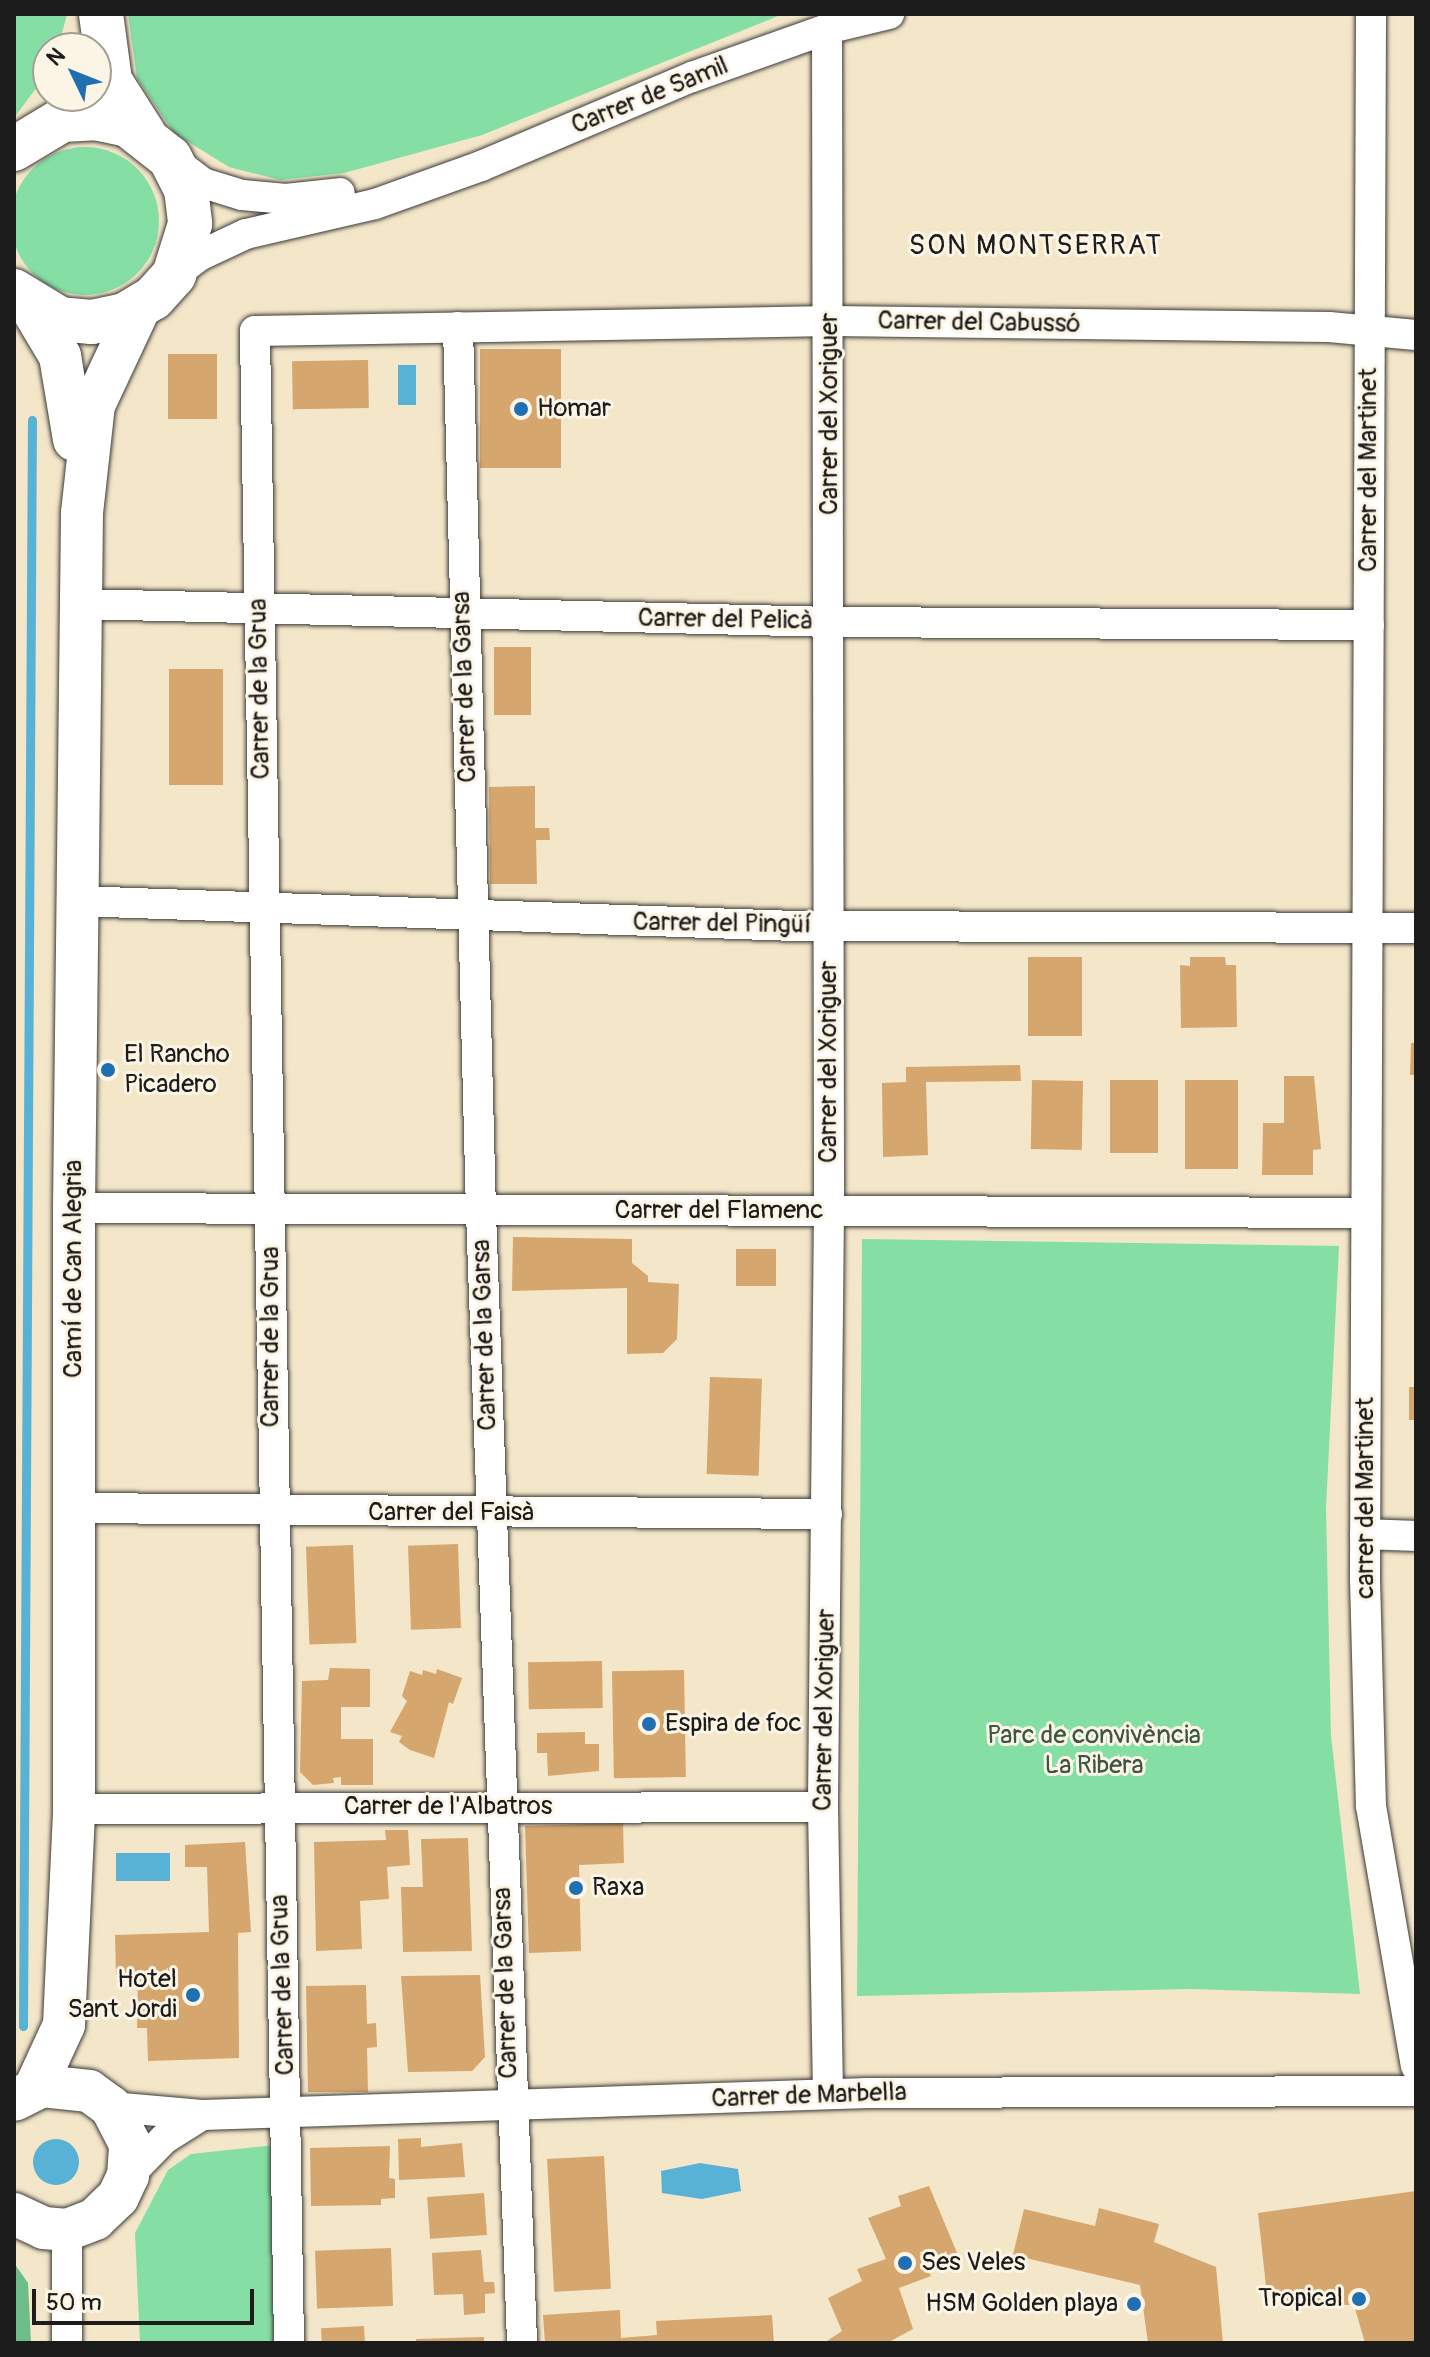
<!DOCTYPE html>
<meta charset="utf-8">
<style>
body{margin:0}
#map{position:relative;width:1430px;height:2357px;overflow:hidden;background:#f3e6c9;font-family:Pangolin,sans-serif}
div>[style]{position:absolute}
[style*='--x']{left:calc(var(--x)*1px);top:calc(var(--y)*1px);width:calc(var(--w)*1px);rotate:calc(var(--a)*1deg)}
.green>*{inset:0;background:#85dea4}
.round{border-radius:50%}
.forest>*{inset:0;background:#6cbd8a}
.water>*{inset:0;background:#58b2d6;transform-origin:0 0}
.stream>*{height:9px;margin:-4.5px;padding:0 4.5px;transform-origin:4.5px;border-radius:4.5px;background:#58b2d6}
.building>*{inset:0;background:#d5a66d;transform-origin:0 0}
.roads{filter:drop-shadow(0 0 2px #3c3a36) drop-shadow(0 0 2px #3c3a36)}
.street>*{height:30px;margin:-15px;padding:0 15px;transform-origin:15px;border-radius:15px;background:#fff}
.secondary>*{height:42px;margin:-21px;padding:0 21px;transform-origin:21px;border-radius:21px;background:#fff}
.primary>*{height:44px;margin:-22px;padding:0 22px;transform-origin:22px;border-radius:22px;background:#fff}
.dots>*{width:22px;height:22px;translate:-50% -50%;box-sizing:border-box;border:4px solid #fcf5e5;border-radius:50%}
span{translate:-50% -50%;white-space:nowrap;text-align:center;line-height:1.15;-webkit-text-stroke:6px #fcf5e5;paint-order:stroke}
.street-label{font-size:26px;color:#1c1c1c}
.poi-label{font-size:26px;color:#1c1c1c}
.left{translate:0 -50%;text-align:left}
.right{translate:-100% -50%;text-align:right}
.park-label{font-size:26px;color:#3c5645}
.neighbourhood-label{font-size:28px;color:#1c1c1c;letter-spacing:2px}
.frame{position:absolute;inset:0;border:16px solid #1c1c1c;pointer-events:none}
.north{position:absolute;left:32px;top:32px;width:80px;height:80px;box-sizing:border-box;background:#fcf5e5;border:2px solid #a29e95;border-radius:50%;rotate:313deg;font-size:22px;font-weight:700;line-height:32px;text-align:center;color:#1c1c1c}
.north::after{content:'';display:block;margin:auto;width:28px;height:36px;background:#1f6fb2;clip-path:polygon(50% 0,100% 100%,50% 72%,0 100%)}
.scale{position:absolute;left:32px;top:2289px;width:222px;height:36px;box-sizing:border-box;border:4px solid #1c1c1c;border-top:0;padding-left:10px;font-size:24px;line-height:28px;white-space:nowrap;color:#1c1c1c;-webkit-text-stroke:6px #fcf5e5;paint-order:stroke}
</style>
<div id="map">
<div class="green">
<i style="clip-path:polygon(14px 14px,67px 14px,58px 48px,48px 48px,48px 72px,14px 118px)"></i>
<i style="clip-path:polygon(128px 14px,783px 14px,482px 135px,344px 173px,280px 180px,229px 167px,174px 133px,137px 78px)"></i>
<i class="round" style="left:11px;top:147px;width:148px;height:148px"></i>
<i style="clip-path:polygon(862px 1239px,1339px 1246px,1326px 1508px,1331px 1736px,1360px 1994px,1190px 1989px,857px 1996px)"></i>
<i style="clip-path:polygon(275px 2145px,276px 2343px,140px 2343px,135px 2233px,168px 2170px,191px 2154px)"></i>
</div>
<div class="forest">
<i style="clip-path:polygon(14px 2263px,28px 2283px,31px 2343px,14px 2343px)"></i>
</div>
<div class="water">
<i style="left:398px;top:365px;width:18px;height:40px"></i>
<i style="left:116px;top:1853px;width:54px;height:28px"></i>
<i class="round" style="left:33px;top:2139px;width:46px;height:46px"></i>
<i style="clip-path:polygon(700px 2163px,738px 2169px,741px 2191px,702px 2199px,662px 2193px,661px 2171px)"></i>
</div>
<div class="stream">
<i style="--x:23;--y:2026;--w:1606;--a:-89.68"></i>
</div>
<div class="building">
<i style="left:561px;top:349px;width:119px;height:81px;rotate:90deg"></i>
<i style="left:217px;top:354px;width:65px;height:49px;rotate:90deg"></i>
<i style="left:368px;top:360px;width:48px;height:76px;rotate:89deg"></i>
<i style="left:494px;top:647px;width:37px;height:68px"></i>
<i style="left:169px;top:669px;width:54px;height:116px"></i>
<i style="clip-path:polygon(535px 786px,535px 828px,549px 828px,550px 840px,536px 840px,537px 884px,490px 884px,489px 787px)"></i>
<i style="left:1028px;top:957px;width:54px;height:79px"></i>
<i style="clip-path:polygon(1190px 957px,1225px 957px,1226px 965px,1236px 965px,1237px 1027px,1181px 1028px,1180px 965px,1190px 966px)"></i>
<i style="clip-path:polygon(1411px 1043px,1416px 1043px,1416px 1075px,1410px 1075px)"></i>
<i style="clip-path:polygon(1020px 1065px,1021px 1081px,926px 1082px,928px 1155px,883px 1157px,882px 1083px,906px 1082px,906px 1067px)"></i>
<i style="clip-path:polygon(1284px 1076px,1314px 1076px,1321px 1149px,1313px 1150px,1313px 1175px,1262px 1175px,1263px 1123px,1284px 1123px)"></i>
<i style="left:1032px;top:1080px;width:51px;height:69px;rotate:1deg"></i>
<i style="left:1110px;top:1080px;width:48px;height:73px"></i>
<i style="left:1185px;top:1080px;width:53px;height:89px"></i>
<i style="clip-path:polygon(513px 1237px,632px 1239px,632px 1263px,648px 1276px,648px 1282px,679px 1284px,677px 1339px,663px 1353px,627px 1354px,627px 1288px,512px 1291px)"></i>
<i style="left:776px;top:1249px;width:37px;height:40px;rotate:90deg"></i>
<i style="left:710px;top:1377px;width:52px;height:97px;rotate:2deg"></i>
<i style="left:1409px;top:1387px;width:7px;height:33px"></i>
<i style="left:458px;top:1544px;width:84px;height:50px;rotate:88deg"></i>
<i style="left:353px;top:1545px;width:98px;height:47px;rotate:88deg"></i>
<i style="left:602px;top:1661px;width:47px;height:74px;rotate:89deg"></i>
<i style="clip-path:polygon(330px 1668px,370px 1669px,370px 1707px,341px 1707px,341px 1739px,373px 1739px,373px 1785px,341px 1785px,341px 1777px,333px 1778px,334px 1783px,313px 1785px,300px 1772px,302px 1681px,328px 1680px)"></i>
<i style="clip-path:polygon(437px 1669px,462px 1678px,453px 1704px,449px 1702px,434px 1758px,410px 1750px,399px 1742px,402px 1736px,390px 1732px,407px 1701px,402px 1696px,410px 1671px,422px 1675px,423px 1670px,436px 1674px)"></i>
<i style="left:684px;top:1670px;width:107px;height:72px;rotate:89deg"></i>
<i style="clip-path:polygon(585px 1732px,585px 1744px,599px 1744px,599px 1771px,548px 1776px,547px 1753px,537px 1753px,537px 1733px)"></i>
<i style="clip-path:polygon(623px 1823px,624px 1863px,579px 1865px,581px 1951px,529px 1953px,525px 1826px)"></i>
<i style="clip-path:polygon(385px 1830px,408px 1830px,410px 1865px,387px 1867px,389px 1899px,360px 1901px,362px 1949px,316px 1951px,314px 1842px,386px 1840px)"></i>
<i style="clip-path:polygon(468px 1838px,472px 1951px,403px 1952px,401px 1887px,423px 1887px,421px 1839px)"></i>
<i style="clip-path:polygon(245px 1842px,251px 1932px,238px 1933px,239px 2058px,148px 2061px,147px 2028px,137px 2028px,138px 1974px,116px 1975px,115px 1935px,209px 1932px,207px 1867px,185px 1867px,185px 1845px)"></i>
<i style="clip-path:polygon(480px 1975px,485px 2057px,472px 2071px,408px 2072px,401px 1976px)"></i>
<i style="clip-path:polygon(366px 1985px,367px 2024px,376px 2023px,377px 2047px,367px 2048px,368px 2092px,308px 2092px,306px 1986px)"></i>
<i style="clip-path:polygon(421px 2138px,421px 2147px,462px 2143px,465px 2177px,399px 2180px,398px 2139px)"></i>
<i style="clip-path:polygon(390px 2146px,389px 2178px,395px 2179px,395px 2198px,381px 2199px,381px 2205px,311px 2206px,310px 2148px)"></i>
<i style="left:604px;top:2156px;width:133px;height:57px;rotate:87deg"></i>
<i style="clip-path:polygon(929px 2186px,958px 2255px,926px 2267px,931px 2276px,899px 2288px,913px 2329px,887px 2343px,824px 2343px,842px 2331px,828px 2298px,862px 2281px,857px 2269px,886px 2259px,868px 2218px,901px 2206px,898px 2196px)"></i>
<i style="clip-path:polygon(1416px 2191px,1416px 2343px,1365px 2343px,1354px 2305px,1268px 2304px,1258px 2213px)"></i>
<i style="left:484px;top:2193px;width:42px;height:57px;rotate:86deg"></i>
<i style="clip-path:polygon(1099px 2208px,1159px 2224px,1154px 2242px,1216px 2267px,1223px 2343px,1148px 2343px,1140px 2285px,1013px 2255px,1024px 2209px,1095px 2226px)"></i>
<i style="left:391px;top:2248px;width:58px;height:76px;rotate:88deg"></i>
<i style="clip-path:polygon(481px 2250px,484px 2282px,494px 2282px,495px 2293px,485px 2294px,485px 2313px,464px 2315px,463px 2294px,434px 2295px,432px 2253px)"></i>
<i style="clip-path:polygon(620px 2310px,621px 2338px,657px 2335px,656px 2321px,772px 2315px,774px 2343px,545px 2343px,543px 2315px)"></i>
<i style="left:364px;top:2326px;width:17px;height:43px;rotate:87deg"></i>
<i style="clip-path:polygon(484px 2337px,484px 2343px,416px 2343px,416px 2339px)"></i>
</div>
<div class="roads">
<div class="street">
<i style="--x:1371;--y:14;--w:1565;--a:90.22"></i>
<i style="--x:1365;--y:1579;--w:227;--a:88.5"></i>
<i style="--x:1371;--y:1806;--w:264;--a:80.2"></i>
<i style="--x:827;--y:29;--w:1181;--a:89.9"></i>
<i style="--x:829;--y:1210;--w:597;--a:90.58"></i>
<i style="--x:823;--y:1807;--w:287;--a:89"></i>
<i style="--x:174;--y:161;--w:36;--a:37"></i>
<i style="--x:203;--y:183;--w:41;--a:17.1"></i>
<i style="--x:242;--y:195;--w:44;--a:5.2"></i>
<i style="--x:286;--y:199;--w:54;--a:-6.3"></i>
<i style="--x:174;--y:275;--w:31;--a:-37"></i>
<i style="--x:199;--y:256;--w:52;--a:-25.1"></i>
<i style="--x:246;--y:234;--w:132;--a:-13.1"></i>
<i style="--x:375;--y:204;--w:113;--a:-19.7"></i>
<i style="--x:481;--y:166;--w:229;--a:-22.9"></i>
<i style="--x:692;--y:77;--w:143;--a:-19.6"></i>
<i style="--x:827;--y:29;--w:64;--a:-13.6"></i>
<i style="--x:458;--y:327;--w:886;--a:88.51"></i>
<i style="--x:481;--y:1213;--w:1131;--a:87.92"></i>
<i style="--x:80;--y:604;--w:750;--a:1.37"></i>
<i style="--x:830;--y:622;--w:539;--a:0.32"></i>
<i style="--x:76;--y:901;--w:719;--a:1.99"></i>
<i style="--x:795;--y:926;--w:621;--a:0.18"></i>
<i style="--x:74;--y:1208;--w:1291;--a:0.22"></i>
<i style="--x:75;--y:1508;--w:752;--a:0.46"></i>
<i style="--x:1365;--y:1534;--w:51;--a:2.2"></i>
<i style="--x:74;--y:1809;--w:749;--a:-0.15"></i>
<i style="--x:111;--y:2107;--w:91;--a:5"></i>
<i style="--x:202;--y:2115;--w:666;--a:-1.89"></i>
<i style="--x:868;--y:2093;--w:548;--a:-0.21"></i>
<i style="--x:128;--y:2176;--w:52;--a:-45.8"></i>
<i style="--x:164;--y:2139;--w:45;--a:-32.3"></i>
<i style="--x:67;--y:2230;--w:113;--a:90"></i>
<i style="--x:289;--y:2343;--w:2012;--a:-90.97"></i>
<i style="--x:255;--y:331;--w:576;--a:-0.99"></i>
<i style="--x:831;--y:321;--w:498;--a:0.7"></i>
<i style="--x:1329;--y:327;--w:87;--a:5.3"></i>
</div>
<div class="secondary">
<i style="--x:29;--y:304;--w:61;--a:59.2"></i>
<i style="--x:60;--y:356;--w:85;--a:80.5"></i>
<i style="--x:35;--y:2088;--w:69;--a:-65.3"></i>
<i style="--x:64;--y:2025;--w:216;--a:-87.3"></i>
<i style="--x:74;--y:1809;--w:601;--a:-90"></i>
<i style="--x:74;--y:1208;--w:695;--a:-89.34"></i>
<i style="--x:82;--y:513;--w:109;--a:-83.7"></i>
<i style="--x:94;--y:405;--w:106;--a:-64.9"></i>
<i style="--x:14;--y:2214;--w:33;--a:25"></i>
<i style="--x:44;--y:2228;--w:23;--a:5"></i>
<i style="--x:67;--y:2230;--w:30;--a:-21"></i>
<i style="--x:95;--y:2219;--w:32;--a:-44"></i>
<i style="--x:118;--y:2197;--w:23;--a:-65"></i>
<i style="--x:128;--y:2176;--w:32;--a:-86"></i>
<i style="--x:130;--y:2144;--w:42;--a:-117.2"></i>
<i style="--x:111;--y:2107;--w:27;--a:-144"></i>
<i style="--x:89;--y:2091;--w:47;--a:-173.9"></i>
<i style="--x:42;--y:2086;--w:30;--a:153"></i>
</div>
<div class="primary">
<i style="--x:101;--y:14;--w:68;--a:82.3"></i>
<i style="--x:110;--y:81;--w:63;--a:57.3"></i>
<i style="--x:14;--y:149;--w:56;--a:-31.1"></i>
<i style="--x:62;--y:120;--w:33;--a:-3"></i>
<i style="--x:95;--y:118;--w:34;--a:12"></i>
<i style="--x:128;--y:125;--w:53;--a:38.2"></i>
<i style="--x:170;--y:158;--w:35;--a:63"></i>
<i style="--x:186;--y:189;--w:35;--a:83"></i>
<i style="--x:190;--y:224;--w:53;--a:107.4"></i>
<i style="--x:174;--y:275;--w:31;--a:132"></i>
<i style="--x:153;--y:298;--w:33;--a:149"></i>
<i style="--x:125;--y:315;--w:34;--a:168"></i>
<i style="--x:92;--y:322;--w:32;--a:-175"></i>
<i style="--x:60;--y:319;--w:54;--a:-148.7"></i>
</div>
</div>
<div class="dots">
<i style="left:521px;top:409px;background:#1f6fb2"></i>
<i style="left:108px;top:1070px;background:#1f6fb2"></i>
<i style="left:649px;top:1724px;background:#1f6fb2"></i>
<i style="left:576px;top:1888px;background:#1f6fb2"></i>
<i style="left:193px;top:1995px;background:#1f6fb2"></i>
<i style="left:905px;top:2263px;background:#1f6fb2"></i>
<i style="left:1359px;top:2299px;background:#1f6fb2"></i>
<i style="left:1134px;top:2304px;background:#1f6fb2"></i>
</div>
<div class="street-label">
<span style="left:650px;top:96px;rotate:-22deg">Carrer de Samil</span>
<span style="left:979px;top:323px;rotate:1deg">Carrer del Cabussó</span>
<span style="left:830px;top:414px;rotate:-90deg">Carrer del Xoriguer</span>
<span style="left:1369px;top:470px;rotate:-90deg">Carrer del Martinet</span>
<span style="left:725px;top:620px;rotate:1deg">Carrer del Pelicà</span>
<span style="left:465px;top:687px;rotate:-92deg">Carrer de la Garsa</span>
<span style="left:260px;top:689px;rotate:-91deg">Carrer de la Grua</span>
<span style="left:722px;top:924px;rotate:1deg">Carrer del Pingüí</span>
<span style="left:829px;top:1062px;rotate:-90deg">Carrer del Xoriguer</span>
<span style="left:719px;top:1211px">Carrer del Flamenc</span>
<span style="left:74px;top:1269px;rotate:-90deg">Camí de Can Alegria</span>
<span style="left:485px;top:1335px;rotate:-92deg">Carrer de la Garsa</span>
<span style="left:271px;top:1337px;rotate:-90deg">Carrer de la Grua</span>
<span style="left:1366px;top:1498px;rotate:-90deg">carrer del Martinet</span>
<span style="left:451px;top:1513px">Carrer del Faisà</span>
<span style="left:825px;top:1710px;rotate:-89deg">Carrer del Xoriguer</span>
<span style="left:448px;top:1807px">Carrer de l'Albatros</span>
<span style="left:506px;top:1983px;rotate:-92deg">Carrer de la Garsa</span>
<span style="left:283px;top:1985px;rotate:-92deg">Carrer de la Grua</span>
<span style="left:809px;top:2096px;rotate:-2deg">Carrer de Marbella</span>
</div>
<div class="poi-label">
<span class="left" style="left:537px;top:409px">Homar</span>
<span class="left" style="left:124px;top:1070px">El Rancho<br>Picadero</span>
<span class="left" style="left:665px;top:1724px">Espira de foc</span>
<span class="left" style="left:592px;top:1888px">Raxa</span>
<span class="right" style="left:177px;top:1995px">Hotel<br>Sant Jordi</span>
<span class="left" style="left:921px;top:2263px">Ses Veles</span>
<span class="right" style="left:1343px;top:2299px">Tropical</span>
<span class="right" style="left:1118px;top:2304px">HSM Golden playa</span>
</div>
<div class="park-label">
<span style="left:1094px;top:1751px">Parc de convivència<br>La Ribera</span>
</div>
<div class="neighbourhood-label">
<span style="left:1036px;top:246px">SON MONTSERRAT</span>
</div>
<div class="frame"></div>
<div class="north">N</div>
<div class="scale">50 m</div>
</div>
